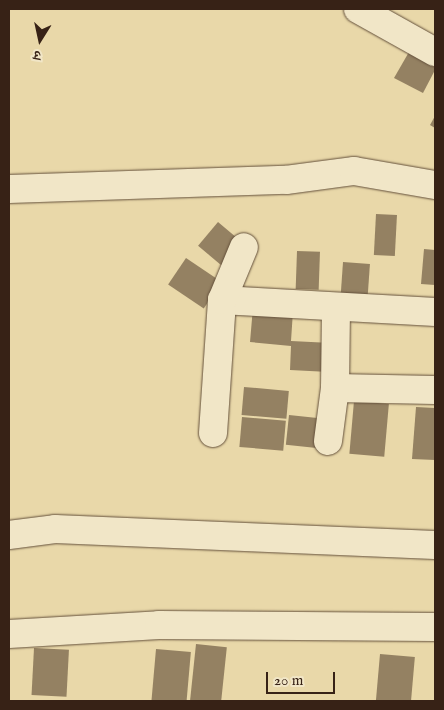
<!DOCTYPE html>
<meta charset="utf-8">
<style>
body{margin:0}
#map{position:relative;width:444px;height:710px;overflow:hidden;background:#e9d8a9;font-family:"IM FELL English","Noto Serif Devanagari",serif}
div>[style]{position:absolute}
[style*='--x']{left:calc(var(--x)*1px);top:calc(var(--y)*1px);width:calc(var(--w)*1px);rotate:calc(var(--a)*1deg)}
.building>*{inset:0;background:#948162;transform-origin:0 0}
.roads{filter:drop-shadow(0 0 1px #64503b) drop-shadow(0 0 1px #64503b)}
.minor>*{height:28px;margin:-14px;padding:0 14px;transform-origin:14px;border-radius:14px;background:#f1e6c7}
.tertiary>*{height:28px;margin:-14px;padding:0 14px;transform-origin:14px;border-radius:14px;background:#f1e6c7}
span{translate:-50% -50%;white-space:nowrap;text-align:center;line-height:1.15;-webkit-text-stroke:5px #f1e6c7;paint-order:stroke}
.frame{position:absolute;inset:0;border:10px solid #372216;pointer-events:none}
.north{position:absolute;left:15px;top:15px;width:50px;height:50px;-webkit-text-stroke:4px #f1e6c7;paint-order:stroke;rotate:190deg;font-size:14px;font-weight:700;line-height:20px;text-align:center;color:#372216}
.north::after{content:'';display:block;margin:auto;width:18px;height:22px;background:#372216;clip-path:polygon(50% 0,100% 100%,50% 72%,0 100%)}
.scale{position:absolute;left:266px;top:672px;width:69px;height:22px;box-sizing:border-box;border:2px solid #372216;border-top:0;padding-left:6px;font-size:15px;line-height:18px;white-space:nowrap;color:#372216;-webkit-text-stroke:4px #f1e6c7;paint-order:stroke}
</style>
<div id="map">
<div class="building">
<i style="clip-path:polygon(413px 45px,435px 57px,435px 70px,423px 93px,394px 78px)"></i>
<i style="clip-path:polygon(435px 116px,435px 128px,430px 125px)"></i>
<i style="left:376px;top:214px;width:21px;height:41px;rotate:3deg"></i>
<i style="left:218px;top:222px;width:31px;height:31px;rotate:40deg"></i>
<i style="clip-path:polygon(424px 249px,435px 250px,435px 285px,421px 284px)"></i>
<i style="left:297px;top:251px;width:23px;height:38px;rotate:2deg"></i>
<i style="left:186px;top:258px;width:43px;height:32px;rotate:34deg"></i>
<i style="left:343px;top:262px;width:27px;height:34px;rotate:4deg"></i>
<i style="clip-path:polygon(253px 307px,293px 311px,291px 341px,331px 343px,329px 372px,290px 370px,291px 346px,250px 342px)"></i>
<i style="left:244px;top:387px;width:45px;height:28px;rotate:5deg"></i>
<i style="left:354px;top:401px;width:35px;height:53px;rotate:5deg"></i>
<i style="clip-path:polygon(416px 407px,435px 408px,435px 460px,412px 459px)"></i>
<i style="left:289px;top:415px;width:38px;height:30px;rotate:6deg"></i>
<i style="left:242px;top:417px;width:44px;height:30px;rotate:5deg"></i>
<i style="left:196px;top:644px;width:31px;height:57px;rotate:6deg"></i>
<i style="left:34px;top:648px;width:35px;height:47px;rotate:3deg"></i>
<i style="left:156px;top:649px;width:35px;height:52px;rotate:5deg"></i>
<i style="left:380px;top:654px;width:35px;height:47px;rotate:5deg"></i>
</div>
<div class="roads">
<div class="minor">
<i style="--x:358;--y:9;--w:88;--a:29.2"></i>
<i style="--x:9;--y:189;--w:277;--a:-1.9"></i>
<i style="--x:286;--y:180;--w:69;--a:-7.5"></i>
<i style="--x:354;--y:171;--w:82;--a:9.8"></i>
<i style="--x:222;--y:300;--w:213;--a:3.2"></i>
<i style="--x:336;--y:308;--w:80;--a:90.7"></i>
<i style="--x:335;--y:388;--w:100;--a:1.1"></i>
<i style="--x:213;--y:433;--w:133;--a:-86.1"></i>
<i style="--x:222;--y:300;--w:57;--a:-67.5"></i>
<i style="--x:328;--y:441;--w:53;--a:-82.5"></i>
<i style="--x:9;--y:634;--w:150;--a:-3.4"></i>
<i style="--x:159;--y:625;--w:276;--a:0.4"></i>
</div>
<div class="tertiary">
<i style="--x:9;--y:535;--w:46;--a:-7.4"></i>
<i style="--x:55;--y:529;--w:380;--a:2.4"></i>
</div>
</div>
<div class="frame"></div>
<div class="north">उ</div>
<div class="scale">20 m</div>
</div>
